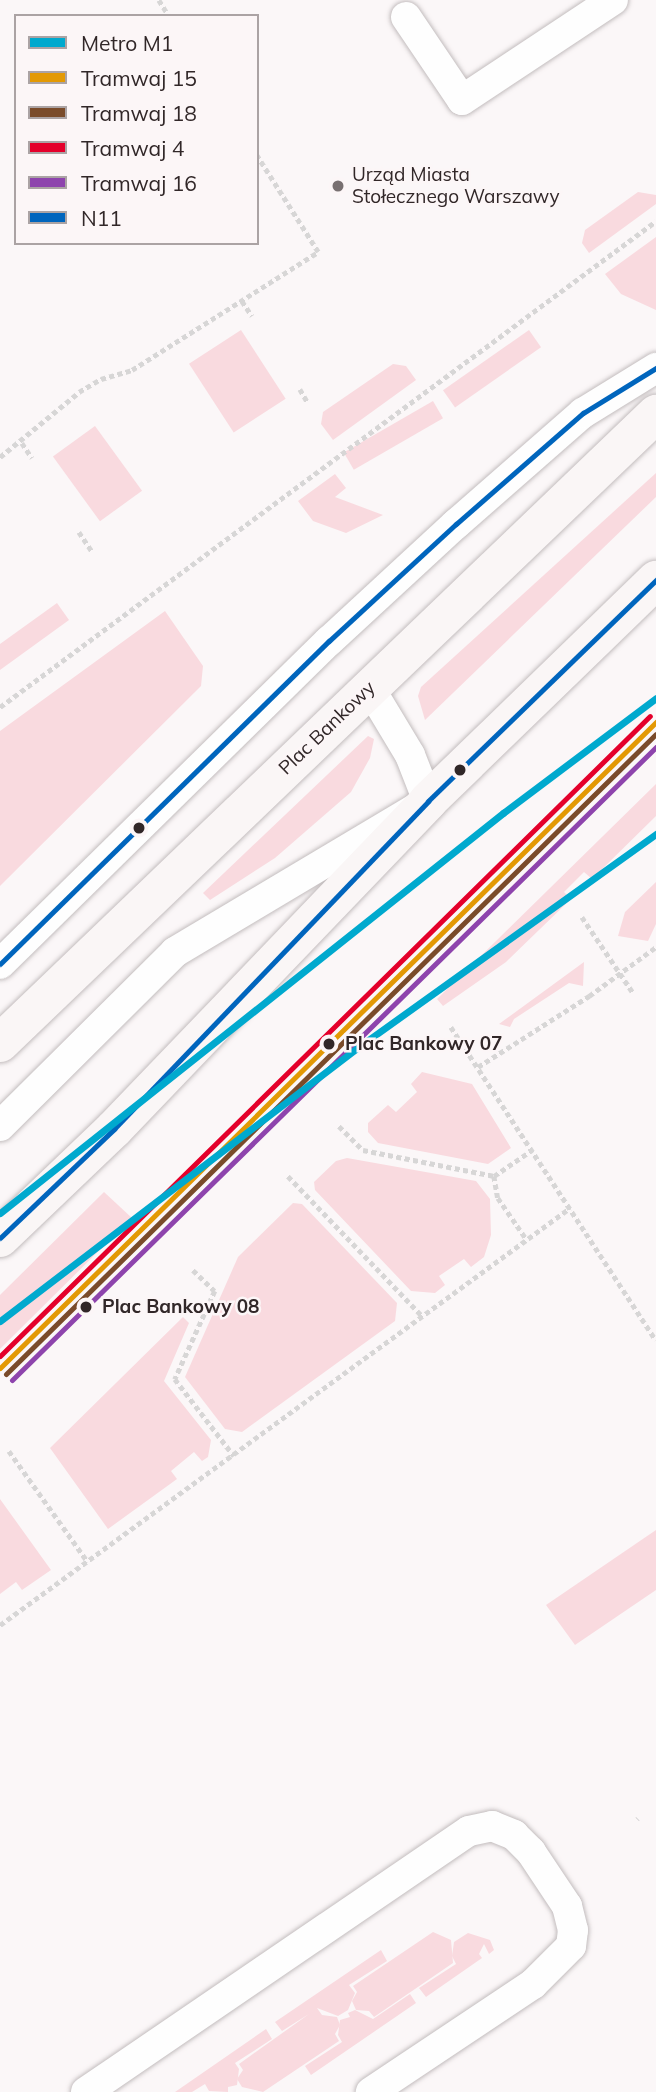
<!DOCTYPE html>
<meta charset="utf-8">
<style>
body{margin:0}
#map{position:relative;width:656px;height:2092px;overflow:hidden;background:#fbf7f8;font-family:Mulish,sans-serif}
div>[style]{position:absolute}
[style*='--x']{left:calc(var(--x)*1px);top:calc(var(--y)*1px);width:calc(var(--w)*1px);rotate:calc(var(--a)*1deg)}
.green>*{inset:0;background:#f9dadf;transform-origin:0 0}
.path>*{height:4.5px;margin-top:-2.25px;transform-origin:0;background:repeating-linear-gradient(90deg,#d7d6d6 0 5px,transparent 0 8.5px)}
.roads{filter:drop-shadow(0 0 2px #c3bdbe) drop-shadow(0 0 2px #c3bdbe)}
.lane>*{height:30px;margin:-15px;padding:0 15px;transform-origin:15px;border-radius:15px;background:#fefefe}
.secondary>*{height:38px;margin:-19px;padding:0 19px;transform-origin:19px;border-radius:19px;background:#faf6f6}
.bus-1>*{height:5px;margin:-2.5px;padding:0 2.5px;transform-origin:2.5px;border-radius:2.5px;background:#0065bd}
.tram-1>*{height:5px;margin:-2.5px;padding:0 2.5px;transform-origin:2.5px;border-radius:2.5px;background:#e39904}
.tram-2>*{height:5px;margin:-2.5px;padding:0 2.5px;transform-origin:2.5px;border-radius:2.5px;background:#7a4b2a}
.tram-3>*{height:5px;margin:-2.5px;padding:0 2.5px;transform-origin:2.5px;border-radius:2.5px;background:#e4002b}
.tram-4>*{height:5px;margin:-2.5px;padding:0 2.5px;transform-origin:2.5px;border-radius:2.5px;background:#8e44ad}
.metro-1>*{height:7px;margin:-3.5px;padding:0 3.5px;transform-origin:3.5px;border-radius:3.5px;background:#00a9ce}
.dots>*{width:19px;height:19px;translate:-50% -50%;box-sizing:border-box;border:4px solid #fcf6f7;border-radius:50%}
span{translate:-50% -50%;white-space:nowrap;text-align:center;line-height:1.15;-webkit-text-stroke:5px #fcf6f7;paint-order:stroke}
.poi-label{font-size:19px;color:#312728}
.left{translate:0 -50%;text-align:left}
.street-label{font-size:19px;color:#312728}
.stop-label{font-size:19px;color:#312728;font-weight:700}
.legend{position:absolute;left:14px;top:14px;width:245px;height:231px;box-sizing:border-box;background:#fcf6f7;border:2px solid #aba3a4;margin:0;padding:9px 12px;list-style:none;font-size:21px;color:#312728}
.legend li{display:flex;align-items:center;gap:14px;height:35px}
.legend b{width:35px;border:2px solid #aba3a4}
</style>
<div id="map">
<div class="green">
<i style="clip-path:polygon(638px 192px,656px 195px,656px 204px,589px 253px,582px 243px,585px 230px)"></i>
<i style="clip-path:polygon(656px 237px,656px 310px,621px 294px,605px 274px)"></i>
<i style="left:241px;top:330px;width:82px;height:62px;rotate:57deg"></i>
<i style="left:529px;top:330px;width:21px;height:105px;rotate:55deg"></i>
<i style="clip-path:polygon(393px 364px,406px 366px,416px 380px,333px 440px,321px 424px,323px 412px)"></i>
<i style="left:433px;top:401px;width:20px;height:103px;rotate:60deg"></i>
<i style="left:95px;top:426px;width:80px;height:52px;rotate:54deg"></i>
<i style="clip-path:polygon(656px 473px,656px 497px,425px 720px,418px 696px,421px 687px)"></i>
<i style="clip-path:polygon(335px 474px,346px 488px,335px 497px,383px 515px,346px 533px,313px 521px,298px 501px)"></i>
<i style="clip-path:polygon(57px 603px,69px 620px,0 670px,0 644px)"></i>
<i style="clip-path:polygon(165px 611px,203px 666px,201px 686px,0 886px,0 731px)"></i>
<i style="clip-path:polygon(368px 736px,374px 739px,370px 758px,351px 792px,275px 858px,210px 900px,203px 893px)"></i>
<i style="clip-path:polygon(656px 784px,656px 816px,592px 879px,584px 872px,564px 892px,571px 899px,506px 962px,443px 1006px,437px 999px)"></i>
<i style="clip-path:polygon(656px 882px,656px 924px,648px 941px,618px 936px,625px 912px)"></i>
<i style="clip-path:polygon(584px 962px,583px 986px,569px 983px,514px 1019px,510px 1027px,499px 1024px)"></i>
<i style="clip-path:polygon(422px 1072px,472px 1084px,511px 1148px,488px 1164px,378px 1143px,368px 1132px,368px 1123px,388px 1105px,396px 1112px,417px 1092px,411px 1084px)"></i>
<i style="clip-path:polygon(347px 1158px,476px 1181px,490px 1199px,491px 1235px,484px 1257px,471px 1267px,464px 1259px,439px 1276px,445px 1285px,435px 1293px,411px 1291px,315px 1190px,314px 1182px,336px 1161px)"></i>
<i style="clip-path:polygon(104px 1192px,132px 1218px,0 1349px,0 1295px)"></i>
<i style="clip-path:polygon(293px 1203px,302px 1204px,397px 1303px,395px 1321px,242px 1432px,225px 1429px,185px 1377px,238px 1257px)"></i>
<i style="clip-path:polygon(183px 1317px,189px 1323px,164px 1381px,211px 1440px,208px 1457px,202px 1461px,194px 1452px,171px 1471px,177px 1479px,108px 1529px,50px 1448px)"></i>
<i style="clip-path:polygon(0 1499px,51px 1570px,22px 1590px,16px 1582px,0 1594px)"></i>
<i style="clip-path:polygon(656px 1530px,656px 1590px,575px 1645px,546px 1605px)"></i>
<i style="clip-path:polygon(433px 1932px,451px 1940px,453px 1963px,374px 2017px,369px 2011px,356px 2010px,352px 2001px,357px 1992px,353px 1986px)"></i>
<i style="clip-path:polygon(468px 1933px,490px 1940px,494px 1950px,489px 1954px,484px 1944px,479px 1954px,482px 1958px,426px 1997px,419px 1988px,456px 1964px,452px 1956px,454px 1942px)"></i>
<i style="clip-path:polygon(381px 1950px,387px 1961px,349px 1985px,355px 1993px,348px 2010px,338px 2016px,317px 2008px,322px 2015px,337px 2017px,340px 2025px,335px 2034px,339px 2041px,263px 2092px,242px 2087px,237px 2079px,243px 2070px,239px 2064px,309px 2014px,282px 2031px,275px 2022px)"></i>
<i style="clip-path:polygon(410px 1994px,416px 2003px,311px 2075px,305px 2066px,342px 2042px,338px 2035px,340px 2020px,350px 2017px,348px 2013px,355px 2010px,373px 2019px)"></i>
<i style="clip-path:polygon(266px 2029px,272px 2039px,235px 2063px,239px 2069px,237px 2085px,228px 2087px,228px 2092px,209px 2091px,205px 2084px,192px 2092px,175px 2092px)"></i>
</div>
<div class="path">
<i style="--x:159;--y:0;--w:19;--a:58"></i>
<i style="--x:242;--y:301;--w:18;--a:56"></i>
<i style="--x:300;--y:389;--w:16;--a:60"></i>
<i style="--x:22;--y:443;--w:18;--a:56"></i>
<i style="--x:0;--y:457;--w:102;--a:-39.4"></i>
<i style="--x:79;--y:392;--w:26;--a:-31"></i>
<i style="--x:101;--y:379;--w:32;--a:-16"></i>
<i style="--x:132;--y:370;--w:220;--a:-32.4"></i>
<i style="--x:318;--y:252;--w:114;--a:-122.4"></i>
<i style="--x:79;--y:532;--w:25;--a:56"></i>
<i style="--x:0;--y:707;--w:816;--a:-36.53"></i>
<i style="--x:582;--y:917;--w:93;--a:56"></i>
<i style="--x:451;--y:1027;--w:374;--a:56.8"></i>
<i style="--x:478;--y:1067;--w:132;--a:-32.6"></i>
<i style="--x:589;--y:996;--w:83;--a:-36.2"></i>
<i style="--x:339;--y:1126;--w:34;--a:45"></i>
<i style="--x:363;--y:1150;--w:134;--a:11.2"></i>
<i style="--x:494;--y:1176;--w:46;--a:-34.4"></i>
<i style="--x:288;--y:1176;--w:195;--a:46.2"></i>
<i style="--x:494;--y:1176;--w:22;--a:80"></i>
<i style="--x:498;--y:1198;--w:51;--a:55.4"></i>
<i style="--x:193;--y:1270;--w:30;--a:44"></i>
<i style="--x:215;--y:1291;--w:97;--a:114.4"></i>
<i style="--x:175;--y:1379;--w:97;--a:52.5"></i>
<i style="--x:9;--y:1451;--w:136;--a:54.6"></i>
<i style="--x:0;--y:1625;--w:706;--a:-36.19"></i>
<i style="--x:637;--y:1819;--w:1;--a:-45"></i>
</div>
<div class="roads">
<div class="lane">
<i style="--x:406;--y:17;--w:100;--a:56"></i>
<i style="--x:462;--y:100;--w:181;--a:-33.5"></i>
<i style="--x:0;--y:964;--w:461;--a:-44.5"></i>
<i style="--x:329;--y:641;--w:173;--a:-42.7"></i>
<i style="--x:456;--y:524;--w:169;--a:-41.2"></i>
<i style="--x:583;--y:413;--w:86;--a:-31.7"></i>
<i style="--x:0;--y:1126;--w:247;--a:-44.8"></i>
<i style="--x:175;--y:952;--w:295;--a:-30.8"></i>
<i style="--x:428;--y:801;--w:49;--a:-111.4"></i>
<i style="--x:410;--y:755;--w:79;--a:-121.1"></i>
<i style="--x:86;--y:2092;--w:463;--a:-34.3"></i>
<i style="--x:469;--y:1831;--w:24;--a:-12"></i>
<i style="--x:492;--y:1826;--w:24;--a:22"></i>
<i style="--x:514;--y:1835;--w:24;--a:45"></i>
<i style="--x:531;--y:1852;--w:65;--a:56.3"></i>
<i style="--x:567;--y:1906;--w:25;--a:76"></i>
<i style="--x:573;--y:1930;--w:16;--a:97"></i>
<i style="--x:571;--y:1946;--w:54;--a:135"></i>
<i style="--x:533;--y:1984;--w:195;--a:146.3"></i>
</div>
<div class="secondary">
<i style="--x:0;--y:1043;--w:909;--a:-43.8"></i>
<i style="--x:0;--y:1238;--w:158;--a:-43.7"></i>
<i style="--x:114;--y:1129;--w:454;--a:-46.2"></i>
<i style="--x:428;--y:801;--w:318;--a:-44.1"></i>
</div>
</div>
<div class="bus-1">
<i style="--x:0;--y:964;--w:461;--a:-44.5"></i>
<i style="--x:329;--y:641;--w:173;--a:-42.7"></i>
<i style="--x:456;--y:524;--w:169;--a:-41.2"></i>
<i style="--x:583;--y:413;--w:86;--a:-31.7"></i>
<i style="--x:0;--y:1238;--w:158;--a:-43.7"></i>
<i style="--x:114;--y:1129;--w:454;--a:-46.2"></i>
<i style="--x:428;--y:801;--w:318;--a:-44.1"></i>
</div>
<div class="tram-1">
<i style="--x:0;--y:1368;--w:921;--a:-44.56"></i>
</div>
<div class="tram-2">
<i style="--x:6;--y:1374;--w:912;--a:-44.56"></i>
</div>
<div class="tram-3">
<i style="--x:0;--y:1356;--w:912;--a:-44.56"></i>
</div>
<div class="tram-4">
<i style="--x:12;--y:1380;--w:903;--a:-44.51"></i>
</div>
<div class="metro-1">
<i style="--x:0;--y:1213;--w:643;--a:-38.49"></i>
<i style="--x:503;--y:813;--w:191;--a:-36.9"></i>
<i style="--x:0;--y:1321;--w:449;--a:-37.4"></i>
<i style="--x:357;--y:1048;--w:368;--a:-35.6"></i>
</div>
<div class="dots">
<i style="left:338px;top:186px;background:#787071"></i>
<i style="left:460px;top:770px;background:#312728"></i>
<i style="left:139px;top:828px;background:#312728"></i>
<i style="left:329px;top:1044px;background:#312728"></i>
<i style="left:86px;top:1307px;background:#312728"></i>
</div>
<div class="poi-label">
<span class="left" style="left:352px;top:186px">Urząd Miasta<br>Stołecznego Warszawy</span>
</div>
<div class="street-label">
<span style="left:327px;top:728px;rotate:-44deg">Plac Bankowy</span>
</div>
<div class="stop-label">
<span class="left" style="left:345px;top:1044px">Plac Bankowy 07</span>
<span class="left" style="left:102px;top:1307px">Plac Bankowy 08</span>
</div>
<ul class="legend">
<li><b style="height:9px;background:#00a9ce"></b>Metro M1</li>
<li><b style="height:9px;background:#e39904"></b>Tramwaj 15</li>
<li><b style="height:9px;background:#7a4b2a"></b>Tramwaj 18</li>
<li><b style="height:9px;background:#e4002b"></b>Tramwaj 4</li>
<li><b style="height:9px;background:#8e44ad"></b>Tramwaj 16</li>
<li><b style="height:9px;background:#0065bd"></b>N11</li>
</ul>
</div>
